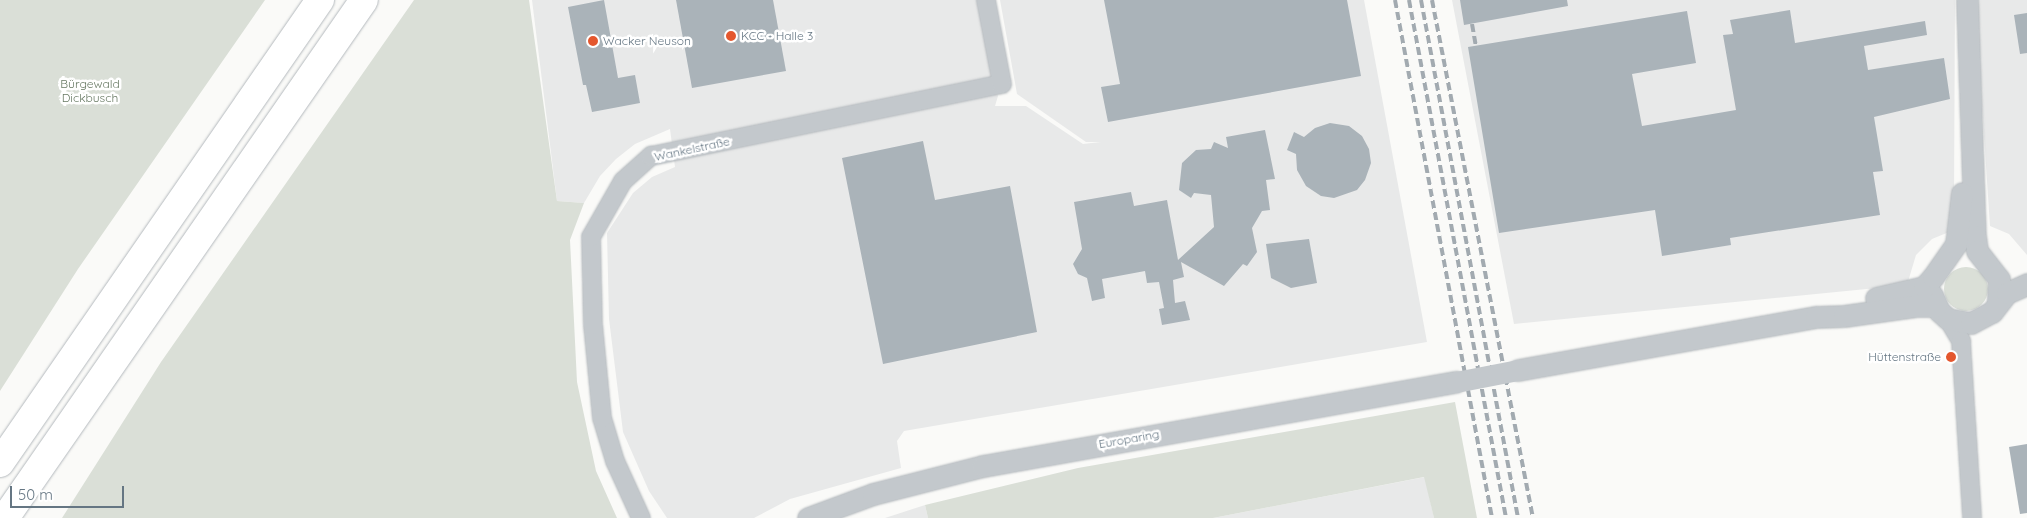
<!DOCTYPE html>
<meta charset="utf-8">
<style>
body{margin:0}
#map{position:relative;width:2027px;height:518px;overflow:hidden;background:#fafaf8;font-family:Quicksand,sans-serif}
div>[style]{position:absolute}
[style*='--x']{left:calc(var(--x)*1px);top:calc(var(--y)*1px);width:calc(var(--w)*1px);rotate:calc(var(--a)*1deg)}
.built>*{inset:0;background:#e8e9e9}
.green>*{inset:0;background:#dadfd7}
.round{border-radius:50%}
.building>*{inset:0;background:#aab3b9}
.roads{filter:drop-shadow(0 0 1px #b4b9bd) drop-shadow(0 0 1px #b4b9bd)}
.minor>*{height:18px;margin:-9px;padding:0 9px;transform-origin:9px;border-radius:9px;background:#c3c8cc}
.tertiary>*{height:21px;margin:-10.5px;padding:0 10.5px;transform-origin:10.5px;border-radius:10.5px;background:#c3c8cc}
.motorway>*{height:28px;margin:-14px;padding:0 14px;transform-origin:14px;border-radius:14px;background:#fff}
.rail>*{height:4px;margin-top:-2px;transform-origin:0;background:repeating-linear-gradient(90deg,#a2aab0 0 8px,transparent 0 12px)}
.tertiary-bridge>*{height:21px;margin:-10.5px;padding:0 10.5px;transform-origin:10.5px;border-radius:10.5px;background:#c3c8cc}
.dots>*{width:14px;height:14px;translate:-50% -50%;box-sizing:border-box;border:2px solid #fff;border-radius:50%}
span{translate:-50% -50%;white-space:nowrap;text-align:center;line-height:1.15;-webkit-text-stroke:5px #fff;paint-order:stroke}
.poi-label{font-size:12px;color:#657683}
.left{translate:0 -50%;text-align:left}
.right{translate:-100% -50%;text-align:right}
.park-label{font-size:12px;color:#687a64}
.street-label{font-size:12px;color:#657683}
.scale{position:absolute;left:10px;top:486px;width:114px;height:22px;box-sizing:border-box;border:2px solid #657683;border-top:0;padding-left:6px;font-size:15px;line-height:18px;white-space:nowrap;color:#657683;-webkit-text-stroke:4px #fff;paint-order:stroke}
</style>
<div id="map">
<div class="built">
<i style="clip-path:polygon(532px 0,979px 0,998px 96px,995px 106px,1026px 106px,1083px 144px,1101px 142px,1086px 142px,1017px 94px,1000px 0,1364px 0,1427px 342px,904px 431px,897px 441px,901px 468px,790px 499px,754px 518px,667px 518px,649px 491px,623px 432px,609px 319px,607px 233px,633px 193px,652px 177px,675px 167px,670px 129px,635px 144px,616px 159px,600px 176px,584px 203px,557px 201px)"></i>
<i style="clip-path:polygon(1452px 0,1955px 0,1954px 198px,1949px 232px,1932px 239px,1916px 255px,1907px 285px,1514px 324px)"></i>
<i style="clip-path:polygon(1975px 0,2027px 0,2027px 255px,2009px 234px,1990px 226px)"></i>
<i style="clip-path:polygon(1425px 477px,1434px 518px,1213px 518px)"></i>
<i style="clip-path:polygon(925px 505px,928px 518px,885px 518px)"></i>
</div>
<div class="green">
<i style="clip-path:polygon(0 0,265px 0,78px 269px,0 391px)"></i>
<i style="clip-path:polygon(414px 0,529px 0,557px 201px,584px 203px,570px 240px,577px 382px,596px 471px,617px 518px,62px 518px,161px 362px)"></i>
<i class="round" style="left:1944px;top:267px;width:44px;height:44px"></i>
<i style="clip-path:polygon(1455px 402px,1477px 518px,1434px 518px,1424px 477px,1213px 518px,928px 518px,925px 505px,1078px 468px)"></i>
</div>
<div class="building">
<i style="clip-path:polygon(604px 0,618px 78px,635px 75px,640px 103px,592px 112px,586px 85px,583px 85px,568px 7px)"></i>
<i style="clip-path:polygon(676px 0,773px 0,786px 71px,692px 88px)"></i>
<i style="clip-path:polygon(1104px 0,1347px 0,1361px 76px,1108px 122px,1101px 87px,1120px 84px)"></i>
<i style="clip-path:polygon(1460px 0,1567px 0,1568px 6px,1464px 25px)"></i>
<i style="clip-path:polygon(1790px 10px,1795px 43px,1925px 21px,1927px 35px,1864px 46px,1868px 70px,1944px 58px,1950px 99px,1874px 117px,1883px 171px,1873px 172px,1880px 215px,1730px 238px,1731px 245px,1662px 256px,1655px 210px,1499px 233px,1468px 47px,1687px 11px,1696px 63px,1632px 74px,1642px 126px,1736px 110px,1723px 35px,1733px 34px,1730px 20px)"></i>
<i style="clip-path:polygon(2027px 13px,2027px 53px,2020px 54px,2014px 15px)"></i>
<i style="clip-path:polygon(1330px 123px,1349px 126px,1362px 136px,1369px 149px,1371px 163px,1365px 180px,1357px 190px,1334px 198px,1321px 196px,1306px 186px,1297px 170px,1296px 154px,1287px 150px,1294px 132px,1304px 137px,1315px 128px)"></i>
<i style="clip-path:polygon(1265px 130px,1275px 179px,1266px 180px,1270px 210px,1262px 211px,1252px 228px,1257px 252px,1247px 266px,1243px 264px,1224px 286px,1181px 262px,1184px 277px,1173px 280px,1175px 303px,1185px 301px,1190px 320px,1162px 325px,1159px 309px,1164px 308px,1159px 282px,1147px 283px,1145px 271px,1102px 279px,1105px 298px,1092px 301px,1087px 278px,1078px 274px,1073px 264px,1082px 249px,1074px 202px,1131px 192px,1134px 206px,1167px 200px,1178px 260px,1214px 227px,1211px 195px,1194px 193px,1191px 198px,1179px 190px,1182px 163px,1196px 150px,1211px 149px,1214px 142px,1228px 148px,1226px 137px)"></i>
<i style="clip-path:polygon(923px 141px,935px 200px,1010px 186px,1037px 332px,883px 364px,842px 158px)"></i>
<i style="clip-path:polygon(1309px 239px,1317px 283px,1291px 288px,1271px 278px,1266px 244px)"></i>
<i style="clip-path:polygon(2027px 444px,2027px 513px,2020px 514px,2009px 447px)"></i>
</div>
<div class="roads">
<div class="minor">
<i style="--x:1948;--y:319;--w:26;--a:59"></i>
<i style="--x:1961;--y:341;--w:177;--a:86.4"></i>
<i style="--x:641;--y:518;--w:63;--a:-114.5"></i>
<i style="--x:615;--y:461;--w:45;--a:-106.8"></i>
<i style="--x:602;--y:418;--w:93;--a:-95.5"></i>
<i style="--x:593;--y:325;--w:88;--a:-91.3"></i>
<i style="--x:591;--y:237;--w:64;--a:-60.3"></i>
<i style="--x:623;--y:181;--w:38;--a:-42"></i>
<i style="--x:651;--y:156;--w:358;--a:-11.6"></i>
<i style="--x:1002;--y:84;--w:86;--a:-100.8"></i>
</div>
<div class="tertiary">
<i style="--x:1967;--y:0;--w:236;--a:88.1"></i>
<i style="--x:1975;--y:236;--w:15;--a:82"></i>
<i style="--x:1977;--y:251;--w:36;--a:52"></i>
<i style="--x:1999;--y:279;--w:22;--a:93"></i>
<i style="--x:1932;--y:295;--w:17;--a:66"></i>
<i style="--x:1939;--y:311;--w:12;--a:42"></i>
<i style="--x:1948;--y:319;--w:23;--a:10"></i>
<i style="--x:1971;--y:323;--w:24;--a:-28"></i>
<i style="--x:1992;--y:312;--w:24;--a:-52"></i>
<i style="--x:2007;--y:293;--w:22;--a:-24"></i>
<i style="--x:1876;--y:298;--w:49;--a:-12.9"></i>
<i style="--x:1924;--y:287;--w:13;--a:-48"></i>
<i style="--x:1933;--y:277;--w:40;--a:-55.1"></i>
<i style="--x:1956;--y:244;--w:51;--a:-83.3"></i>
<i style="--x:1518;--y:370;--w:303;--a:-10.1"></i>
<i style="--x:1816;--y:317;--w:28;--a:-2"></i>
<i style="--x:1844;--y:316;--w:72;--a:-8"></i>
<i style="--x:1915;--y:306;--w:21;--a:0"></i>
<i style="--x:808;--y:518;--w:69;--a:-20.3"></i>
<i style="--x:873;--y:494;--w:114;--a:-14.3"></i>
<i style="--x:983;--y:466;--w:480;--a:-10.1"></i>
</div>
<div class="motorway">
<i style="--x:0;--y:463;--w:563;--a:-55.35"></i>
<i style="--x:5;--y:518;--w:630;--a:-55.28"></i>
</div>
</div>
<div class="rail">
<i style="--x:1395;--y:0;--w:527;--a:79.39"></i>
<i style="--x:1409;--y:0;--w:527;--a:79.39"></i>
<i style="--x:1421;--y:0;--w:527;--a:79.39"></i>
<i style="--x:1432;--y:0;--w:528;--a:78.97"></i>
<i style="--x:1472;--y:24;--w:22;--a:80"></i>
</div>
<div class="tertiary-bridge">
<i style="--x:1456;--y:382;--w:63;--a:-11"></i>
</div>
<div class="dots">
<i style="left:731px;top:36px;background:#e4572e"></i>
<i style="left:593px;top:41px;background:#e4572e"></i>
<i style="left:1951px;top:357px;background:#e4572e"></i>
</div>
<div class="poi-label">
<span class="left" style="left:741px;top:36px">KCC - Halle 3</span>
<span class="left" style="left:603px;top:41px">Wacker Neuson</span>
<span class="right" style="left:1941px;top:357px">Hüttenstraße</span>
</div>
<div class="park-label">
<span style="left:90px;top:91px">Bürgewald<br>Dickbusch</span>
</div>
<div class="street-label">
<span style="left:692px;top:149px;rotate:-12deg">Wankelstraße</span>
<span style="left:1129px;top:439px;rotate:-10deg">Europaring</span>
</div>
<div class="scale">50 m</div>
</div>
